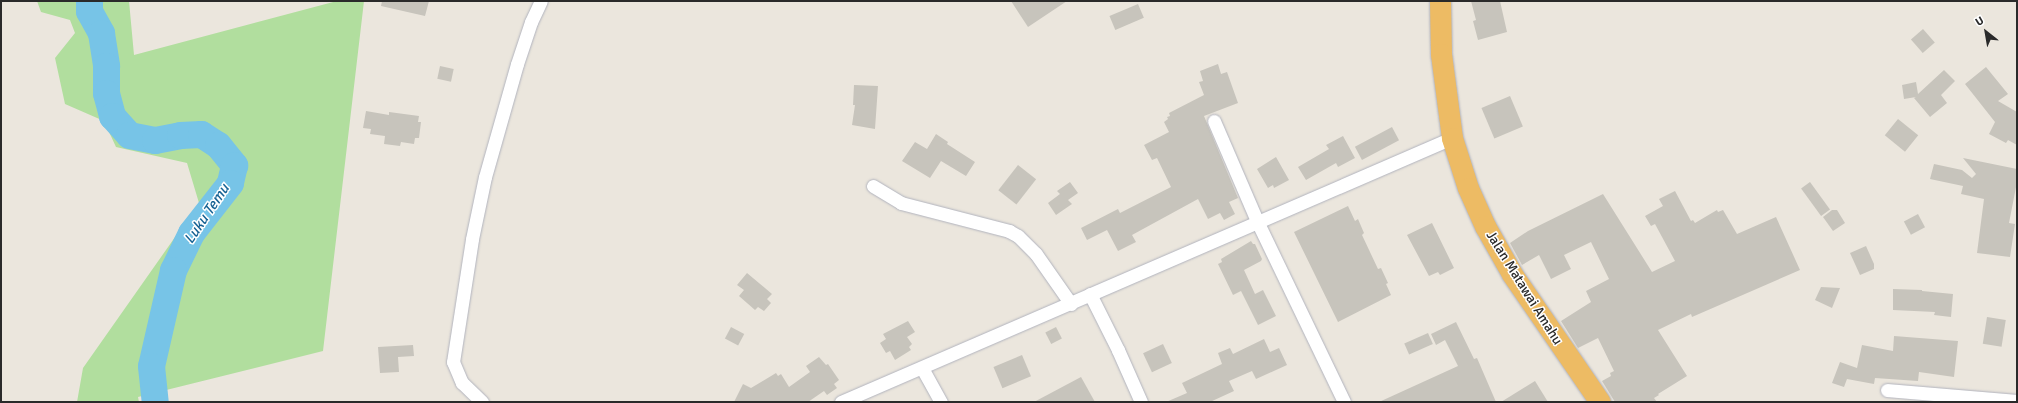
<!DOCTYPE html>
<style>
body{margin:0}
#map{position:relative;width:2018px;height:403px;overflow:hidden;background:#ebe6dd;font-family:Signika,sans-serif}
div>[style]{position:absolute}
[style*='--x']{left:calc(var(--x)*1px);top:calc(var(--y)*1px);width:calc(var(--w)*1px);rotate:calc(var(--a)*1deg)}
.green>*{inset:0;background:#b1de9e}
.river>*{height:27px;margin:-13.5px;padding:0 13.5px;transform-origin:13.5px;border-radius:13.5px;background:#77c4e7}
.building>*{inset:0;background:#c7c4bc;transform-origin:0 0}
.roads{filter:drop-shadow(0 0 1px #b1b3bd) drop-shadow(0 0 1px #b1b3bd)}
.minor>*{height:13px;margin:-6.5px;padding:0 6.5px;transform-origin:6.5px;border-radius:6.5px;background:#fff}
.trunk>*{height:21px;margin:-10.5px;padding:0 10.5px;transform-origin:10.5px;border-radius:10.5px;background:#edbb64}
span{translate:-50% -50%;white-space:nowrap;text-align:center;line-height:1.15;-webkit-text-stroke:3px #fff;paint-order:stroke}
.street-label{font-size:14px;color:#2a2a2a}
.water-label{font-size:15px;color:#166293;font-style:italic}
.frame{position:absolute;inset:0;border:2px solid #2a2a2a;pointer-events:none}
.north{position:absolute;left:1966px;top:12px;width:40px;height:40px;-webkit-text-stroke:3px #fff;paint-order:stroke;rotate:329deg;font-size:11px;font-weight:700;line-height:16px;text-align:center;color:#2a2a2a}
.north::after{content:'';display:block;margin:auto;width:14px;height:18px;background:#2a2a2a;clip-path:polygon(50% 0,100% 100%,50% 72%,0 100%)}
</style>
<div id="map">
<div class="green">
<i style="clip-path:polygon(37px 1px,129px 1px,134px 55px,337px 1px,364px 1px,323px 351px,138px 397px,139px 402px,77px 402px,83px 368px,199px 203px,187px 163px,116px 147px,104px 121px,65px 104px,55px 58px,75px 33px,70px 20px,41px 12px)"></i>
</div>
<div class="river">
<i style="--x:89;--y:1;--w:10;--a:90"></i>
<i style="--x:89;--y:11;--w:25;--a:61"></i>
<i style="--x:101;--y:33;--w:33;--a:81"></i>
<i style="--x:106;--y:66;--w:27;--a:90"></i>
<i style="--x:106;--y:93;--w:24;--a:75"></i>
<i style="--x:112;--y:116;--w:25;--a:48"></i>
<i style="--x:129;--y:135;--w:26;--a:11"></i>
<i style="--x:155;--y:140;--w:25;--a:-11"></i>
<i style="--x:180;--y:135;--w:21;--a:-3"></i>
<i style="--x:201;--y:134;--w:20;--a:33"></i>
<i style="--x:218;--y:145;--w:26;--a:51"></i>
<i style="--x:234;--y:165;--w:18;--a:103"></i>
<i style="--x:230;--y:183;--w:63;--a:128"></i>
<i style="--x:191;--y:233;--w:41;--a:115.9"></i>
<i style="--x:173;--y:270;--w:98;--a:102.9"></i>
<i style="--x:151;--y:366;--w:36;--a:84"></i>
</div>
<div class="building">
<i style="clip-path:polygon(382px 1px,429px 1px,425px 16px,381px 6px)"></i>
<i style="clip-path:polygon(1011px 1px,1067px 1px,1028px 27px)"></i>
<i style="clip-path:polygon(1471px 1px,1500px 1px,1507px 32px,1478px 40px,1473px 21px,1476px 20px)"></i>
<i style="left:1138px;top:4px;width:15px;height:31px;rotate:67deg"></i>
<i style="left:1923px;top:29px;width:18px;height:16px;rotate:49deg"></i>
<i style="clip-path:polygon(1218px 64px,1221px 74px,1227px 72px,1238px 103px,1204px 116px,1238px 198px,1229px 202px,1235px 214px,1224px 220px,1220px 213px,1208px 219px,1198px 199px,1132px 235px,1136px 242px,1118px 251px,1107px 230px,1087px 240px,1081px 228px,1118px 209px,1120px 213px,1171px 187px,1157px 158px,1152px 160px,1144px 145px,1169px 132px,1164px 122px,1168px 119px,1167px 117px,1170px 116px,1169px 113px,1204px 95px,1199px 82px,1203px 81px,1200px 71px)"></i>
<i style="left:440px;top:66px;width:14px;height:13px;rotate:12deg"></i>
<i style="clip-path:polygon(1986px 67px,2008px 94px,1998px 101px,2017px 112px,2017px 145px,2008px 140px,2006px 143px,1989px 134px,1995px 122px,1965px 84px)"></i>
<i style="clip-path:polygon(1944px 70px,1955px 81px,1941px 95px,1947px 103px,1930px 117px,1914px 98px,1916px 97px,1904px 99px,1902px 85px,1916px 82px,1918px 94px)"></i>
<i style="clip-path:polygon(854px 85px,878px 86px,875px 129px,852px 125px,855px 105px,853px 105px)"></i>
<i style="left:1510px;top:96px;width:33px;height:31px;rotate:67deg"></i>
<i style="clip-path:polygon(366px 111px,389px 115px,389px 112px,419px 116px,418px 122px,421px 122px,419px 138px,415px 138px,414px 144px,401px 142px,400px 146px,384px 144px,385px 136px,370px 134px,371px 129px,363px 128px)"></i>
<i style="left:1898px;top:119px;width:26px;height:21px;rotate:39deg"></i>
<i style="left:1392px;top:127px;width:15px;height:42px;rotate:62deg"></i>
<i style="clip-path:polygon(936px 134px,948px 142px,947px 144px,975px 162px,966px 176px,941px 161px,930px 178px,902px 161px,915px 142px,927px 149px)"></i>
<i style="clip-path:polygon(1343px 136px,1355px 158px,1338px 167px,1336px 163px,1306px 180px,1298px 167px,1329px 149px,1326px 145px)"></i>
<i style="clip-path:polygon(1276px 157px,1289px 180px,1274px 188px,1273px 185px,1268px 188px,1257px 169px)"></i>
<i style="clip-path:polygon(1963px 158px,2017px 169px,2017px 182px,2009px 223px,2015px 224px,2010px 257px,1977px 253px,1984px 199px,1961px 194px,1963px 186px,1930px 179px,1934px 164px,1962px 170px,1972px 178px,1976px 174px)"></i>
<i style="left:1018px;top:165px;width:23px;height:32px;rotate:38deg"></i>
<i style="clip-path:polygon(1070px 182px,1078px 193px,1068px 200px,1072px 204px,1056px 215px,1048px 203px,1060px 194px,1057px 191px)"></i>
<i style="left:1810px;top:182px;width:34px;height:11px;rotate:54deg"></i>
<i style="clip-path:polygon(1675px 191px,1691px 221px,1693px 220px,1695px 223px,1717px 210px,1718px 212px,1723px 210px,1737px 234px,1776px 217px,1800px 270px,1692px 317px,1691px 314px,1658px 330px,1687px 376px,1658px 394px,1659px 395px,1654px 398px,1657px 402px,1615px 402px,1602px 381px,1611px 376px,1610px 373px,1614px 371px,1598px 338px,1578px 348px,1561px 321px,1591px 302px,1586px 291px,1609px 279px,1591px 242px,1564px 255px,1571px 269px,1551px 279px,1539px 255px,1522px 265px,1510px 243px,1528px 231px,1603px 194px,1652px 272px,1675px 261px,1655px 224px,1651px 226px,1645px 216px,1663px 206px,1659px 199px)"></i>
<i style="clip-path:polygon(1348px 206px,1355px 221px,1358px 219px,1364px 233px,1362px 235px,1378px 269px,1381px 268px,1388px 283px,1386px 284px,1391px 295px,1338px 322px,1294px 232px)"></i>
<i style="clip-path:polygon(1832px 210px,1837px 210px,1845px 223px,1833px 231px,1823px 217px)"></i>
<i style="left:1918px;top:214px;width:15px;height:16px;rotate:62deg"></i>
<i style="clip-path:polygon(1432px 223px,1454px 268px,1440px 275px,1438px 272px,1429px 276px,1407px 235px)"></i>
<i style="clip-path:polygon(1251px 241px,1253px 244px,1255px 244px,1262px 259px,1261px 261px,1244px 270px,1255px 294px,1263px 290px,1276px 316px,1258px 325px,1241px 291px,1233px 295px,1218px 264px,1222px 262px,1221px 259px)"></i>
<i style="clip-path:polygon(1866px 246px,1874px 264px,1874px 269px,1860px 275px,1850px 253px)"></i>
<i style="clip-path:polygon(747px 273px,772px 294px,767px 299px,771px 303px,764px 311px,758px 307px,755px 310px,739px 296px,744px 290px,737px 285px)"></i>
<i style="clip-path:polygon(1821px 287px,1840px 288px,1832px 308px,1815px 300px)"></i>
<i style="clip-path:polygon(1893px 289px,1922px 290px,1922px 291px,1953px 294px,1951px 317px,1934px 315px,1935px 312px,1893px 310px)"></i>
<i style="left:1987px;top:317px;width:19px;height:27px;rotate:9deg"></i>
<i style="clip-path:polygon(908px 321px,915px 332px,907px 337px,912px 344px,909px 347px,911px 350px,895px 360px,890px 351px,886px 353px,880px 343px,886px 339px,883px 334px)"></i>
<i style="clip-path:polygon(1456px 322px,1474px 359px,1477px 358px,1496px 402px,1379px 402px,1458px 366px,1445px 340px,1436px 345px,1431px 334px)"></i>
<i style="left:731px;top:327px;width:15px;height:13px;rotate:28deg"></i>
<i style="left:1056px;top:327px;width:13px;height:12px;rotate:63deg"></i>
<i style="left:1428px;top:333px;width:12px;height:26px;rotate:66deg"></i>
<i style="clip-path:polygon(1894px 336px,1958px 341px,1954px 377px,1919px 372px,1918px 381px,1875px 378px,1874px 384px,1847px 379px,1844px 387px,1832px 383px,1840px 362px,1857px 368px,1862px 345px,1893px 351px)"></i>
<i style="clip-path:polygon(1264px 339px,1270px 352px,1279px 348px,1287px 365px,1256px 379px,1252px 371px,1229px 381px,1234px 391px,1210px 402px,1166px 402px,1187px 393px,1182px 383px,1222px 364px,1218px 353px,1230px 348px,1233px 354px)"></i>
<i style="left:1163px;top:344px;width:21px;height:22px;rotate:65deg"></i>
<i style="clip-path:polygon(413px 345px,414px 356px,398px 357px,399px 372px,380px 373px,378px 347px)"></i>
<i style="left:1022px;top:355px;width:23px;height:31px;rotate:67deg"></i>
<i style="clip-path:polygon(819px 357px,826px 365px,828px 364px,839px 380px,834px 384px,837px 388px,827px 395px,824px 391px,808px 402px,734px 402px,743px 384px,751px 388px,776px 373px,778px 376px,781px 374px,789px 387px,810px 372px,806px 366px)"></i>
<i style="clip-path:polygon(1081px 377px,1095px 402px,1034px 402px)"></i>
<i style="clip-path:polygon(1535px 381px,1548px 402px,1501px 402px)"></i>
</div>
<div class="roads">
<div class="minor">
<i style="--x:1214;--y:121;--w:109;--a:66.7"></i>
<i style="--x:1257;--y:221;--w:201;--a:64.3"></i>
<i style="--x:873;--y:186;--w:33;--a:31"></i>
<i style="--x:901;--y:203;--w:112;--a:14.5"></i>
<i style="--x:1009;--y:231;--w:10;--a:29"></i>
<i style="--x:1018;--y:236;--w:25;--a:45"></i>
<i style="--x:1036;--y:254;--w:61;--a:55"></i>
<i style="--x:1090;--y:294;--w:63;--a:63.4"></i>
<i style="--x:1118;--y:350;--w:57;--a:66.1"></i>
<i style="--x:922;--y:368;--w:39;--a:61"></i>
<i style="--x:1887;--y:390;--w:130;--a:4.8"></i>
<i style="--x:482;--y:402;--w:28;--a:-136"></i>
<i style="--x:462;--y:383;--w:23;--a:-113"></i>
<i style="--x:453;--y:362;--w:124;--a:-81.2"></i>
<i style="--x:472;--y:239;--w:63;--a:-78.2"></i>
<i style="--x:485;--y:177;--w:117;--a:-74.2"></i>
<i style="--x:517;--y:64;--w:44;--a:-71.6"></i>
<i style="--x:531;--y:22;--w:23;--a:-65"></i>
<i style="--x:841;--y:402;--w:666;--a:-23.37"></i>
</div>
<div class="trunk">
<i style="--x:1440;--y:1;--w:53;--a:88.9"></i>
<i style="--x:1441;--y:54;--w:85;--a:82.5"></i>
<i style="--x:1452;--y:138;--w:52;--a:72.3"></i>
<i style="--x:1468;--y:188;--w:42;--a:65.9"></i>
<i style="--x:1485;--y:226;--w:55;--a:60.6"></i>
<i style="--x:1512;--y:274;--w:155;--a:55.5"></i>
</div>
</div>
<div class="street-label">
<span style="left:1524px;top:288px;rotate:58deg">Jalan Matawai Amahu</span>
</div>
<div class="water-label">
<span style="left:207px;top:214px;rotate:-56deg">Luku Temu</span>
</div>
<div class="frame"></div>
<div class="north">U</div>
</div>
